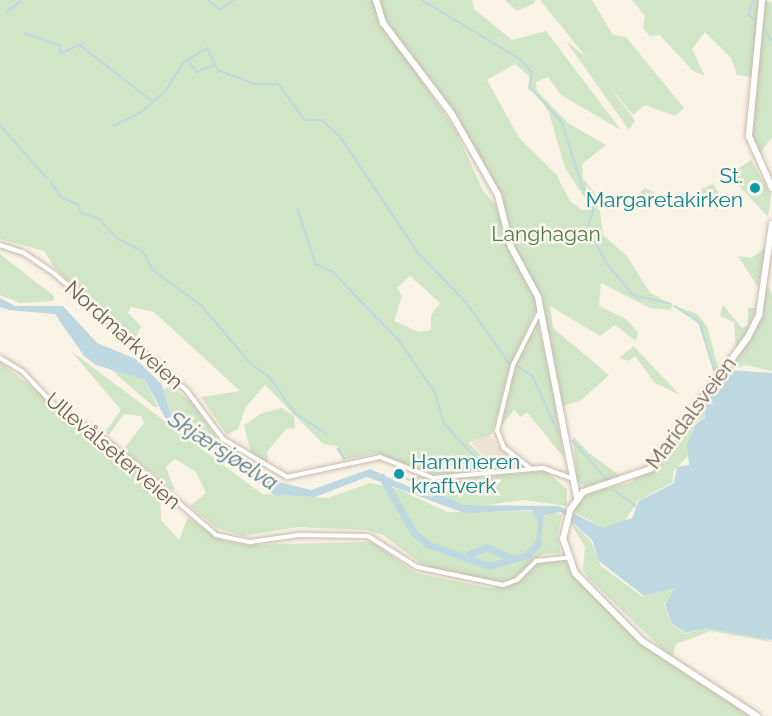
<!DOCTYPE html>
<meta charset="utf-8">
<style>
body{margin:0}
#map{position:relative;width:772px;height:716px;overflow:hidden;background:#f9f3e6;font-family:Raleway,sans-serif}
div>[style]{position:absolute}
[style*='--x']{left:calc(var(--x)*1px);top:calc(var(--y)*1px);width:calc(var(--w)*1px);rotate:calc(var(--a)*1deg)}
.residential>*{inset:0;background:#ede3d3}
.green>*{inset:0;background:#d1e5c7}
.water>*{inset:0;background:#bdd8e0}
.stream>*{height:1.5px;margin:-0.75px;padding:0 0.75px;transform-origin:0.75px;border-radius:0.75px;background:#bdd8e0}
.river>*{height:7px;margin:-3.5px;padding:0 3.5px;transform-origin:3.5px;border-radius:3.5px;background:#bdd8e0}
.roads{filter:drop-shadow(0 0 2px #c7baac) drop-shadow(0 0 2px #c7baac)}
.street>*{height:4px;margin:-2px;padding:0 2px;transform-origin:2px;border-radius:2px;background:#fff}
.secondary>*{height:6px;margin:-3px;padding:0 3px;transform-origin:3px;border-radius:3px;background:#fff}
.dots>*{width:16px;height:16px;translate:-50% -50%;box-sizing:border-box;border:3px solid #fcf7ec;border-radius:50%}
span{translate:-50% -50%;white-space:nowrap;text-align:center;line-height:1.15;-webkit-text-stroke:5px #fcf7ec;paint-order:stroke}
.culture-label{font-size:21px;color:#0d838f}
.right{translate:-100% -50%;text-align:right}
.left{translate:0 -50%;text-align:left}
.park-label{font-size:21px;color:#55794b}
.street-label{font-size:21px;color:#6f5d4e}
.water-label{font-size:22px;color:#4f7886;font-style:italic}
</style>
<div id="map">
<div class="residential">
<i style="clip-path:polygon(488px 432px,499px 448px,521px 468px,485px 472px,483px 456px,469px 440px)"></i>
</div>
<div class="green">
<i style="clip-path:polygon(evenodd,0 0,374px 0,379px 18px,456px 131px,483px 191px,497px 206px,508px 246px,518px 265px,502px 207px,458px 116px,383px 17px,378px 0,472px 0,474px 9px,512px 40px,546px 31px,621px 130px,561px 95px,548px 77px,536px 82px,537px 91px,568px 123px,606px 145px,582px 164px,583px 178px,598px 198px,603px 235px,627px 256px,650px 293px,673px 305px,670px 310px,650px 308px,601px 283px,599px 306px,626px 319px,638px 332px,636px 341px,615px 325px,600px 336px,550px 306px,553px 328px,609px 375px,580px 401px,562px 406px,542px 296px,534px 291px,538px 305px,507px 376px,492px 434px,468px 442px,481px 455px,484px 472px,434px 475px,377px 453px,343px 460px,337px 446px,323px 444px,265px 385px,246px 407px,238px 429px,227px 435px,201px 397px,240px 391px,154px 312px,131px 307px,128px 313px,141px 326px,134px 342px,54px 267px,44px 251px,0 239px,0 0,515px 64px,530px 77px,528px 90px,537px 93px,549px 113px,565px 168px,592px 209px,582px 210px,570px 201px,556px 174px,519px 138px,487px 80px,515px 64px,0 0,410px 276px,440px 303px,431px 315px,431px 330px,419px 332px,394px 321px,402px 296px,397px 288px,410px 276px)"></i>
<i style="clip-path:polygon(505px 0,535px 0,535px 3px,517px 11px)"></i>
<i style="clip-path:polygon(540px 0,592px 0,613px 35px,626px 37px,684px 108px,675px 116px,645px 105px,633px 115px)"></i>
<i style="clip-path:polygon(632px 0,760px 0,752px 77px,737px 75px,731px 58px,705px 32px,692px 49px,705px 76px,693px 71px,660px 35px,650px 36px,643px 28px,645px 16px)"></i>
<i style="clip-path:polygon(765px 0,772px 3px,772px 137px,759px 155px,752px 135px)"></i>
<i style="clip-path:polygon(566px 41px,590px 60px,635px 121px,629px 130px)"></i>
<i style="clip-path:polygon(751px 160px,771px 195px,768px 217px,729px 175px)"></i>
<i style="clip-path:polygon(713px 184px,725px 202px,717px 211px,697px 191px)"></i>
<i style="clip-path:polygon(645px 188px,661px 196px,662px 200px,647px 199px,640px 192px)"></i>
<i style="clip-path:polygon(766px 248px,758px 287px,738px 256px,751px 258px)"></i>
<i style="clip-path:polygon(0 254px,54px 296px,53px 301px,20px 303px,0 295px)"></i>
<i style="clip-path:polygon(765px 284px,772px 293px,772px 371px,746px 365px,730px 370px,704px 405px,705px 416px,694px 424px,688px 456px,673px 472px,673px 482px,638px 501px,622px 525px,603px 528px,571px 510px,586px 493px,630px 483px,662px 460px,752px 334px)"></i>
<i style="clip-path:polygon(723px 305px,742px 328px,748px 326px,748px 308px,756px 308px,749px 329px,736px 348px,734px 322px,720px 316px)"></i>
<i style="clip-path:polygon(675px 306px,697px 314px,707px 326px,719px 371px,715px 376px,698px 322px)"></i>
<i style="clip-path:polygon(537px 321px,551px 377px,564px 458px,527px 412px,521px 417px,514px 410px,499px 428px,510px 378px)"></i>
<i style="clip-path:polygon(634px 346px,639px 352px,680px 395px,655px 383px,635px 356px,629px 361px,619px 358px)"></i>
<i style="clip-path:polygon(71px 351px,262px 494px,328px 498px,370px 483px,398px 489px,447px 512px,551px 511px,562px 515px,557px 537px,561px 553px,543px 554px,511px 580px,499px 582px,432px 572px,383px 535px,366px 530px,297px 527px,243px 536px,216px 528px,190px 506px,206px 493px,196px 472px,175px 459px,166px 467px,175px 490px,170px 489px,123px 450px,144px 423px,141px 416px,124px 414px,109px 435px,105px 432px,121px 410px)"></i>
<i style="clip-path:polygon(0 362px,160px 490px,161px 520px,179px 540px,188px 517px,222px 540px,244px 545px,372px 542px,416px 573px,490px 588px,509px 586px,543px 558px,554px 558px,565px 561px,653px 652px,750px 716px,0 716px)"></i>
<i style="clip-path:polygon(110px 369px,145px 380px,158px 407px,154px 407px)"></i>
<i style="clip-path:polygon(169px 386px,191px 401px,218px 439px,173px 421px,164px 390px)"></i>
<i style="clip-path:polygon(282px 408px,294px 416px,295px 428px,286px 429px,267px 452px,268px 464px,251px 453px,244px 425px,262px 413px)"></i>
<i style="clip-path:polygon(573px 436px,588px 452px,623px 478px,585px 487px,577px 481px)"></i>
<i style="clip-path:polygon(546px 471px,567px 489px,567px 506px,523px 500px,474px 507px,453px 504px,414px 482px,415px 476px,446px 480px)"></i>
<i style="clip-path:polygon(569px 520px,591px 541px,601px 566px,643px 597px,674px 587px,675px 594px,664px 604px,672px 625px,686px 634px,705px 628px,754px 632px,772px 642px,711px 631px,676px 644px,672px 658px,588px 578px,583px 569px,585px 547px)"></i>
</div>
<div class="water">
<i style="clip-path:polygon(0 298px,15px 306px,63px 306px,97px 343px,136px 359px,162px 385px,173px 421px,212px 438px,266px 479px,311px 490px,370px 469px,434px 498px,412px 482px,463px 505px,559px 506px,603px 528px,632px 518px,639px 501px,674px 483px,677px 467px,689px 465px,687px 445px,695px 425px,705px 417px,704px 405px,731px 370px,772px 373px,772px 640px,706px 628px,686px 633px,672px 624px,665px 605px,675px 588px,644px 596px,599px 561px,592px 540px,561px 512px,544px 515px,540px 543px,535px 550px,539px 523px,532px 510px,464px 513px,367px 477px,315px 497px,274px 495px,202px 438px,169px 425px,145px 380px,96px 365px,84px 356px,55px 314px,9px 310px,0 307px)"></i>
</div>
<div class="stream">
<i style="--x:209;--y:0;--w:15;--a:42"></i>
<i style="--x:220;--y:10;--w:17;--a:-36"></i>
<i style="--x:422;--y:0;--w:114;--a:31"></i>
<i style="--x:520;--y:59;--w:18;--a:47"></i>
<i style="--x:532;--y:72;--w:15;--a:98"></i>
<i style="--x:530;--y:87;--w:47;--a:47.6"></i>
<i style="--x:562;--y:122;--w:69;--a:72.3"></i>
<i style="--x:583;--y:188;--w:20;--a:49"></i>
<i style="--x:596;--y:203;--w:27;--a:107"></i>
<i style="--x:588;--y:229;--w:38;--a:61"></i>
<i style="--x:606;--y:262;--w:43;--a:50.7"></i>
<i style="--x:633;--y:295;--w:39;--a:13"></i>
<i style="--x:754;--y:0;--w:16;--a:108"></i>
<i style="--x:749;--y:15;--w:11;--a:34"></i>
<i style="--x:7;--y:12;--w:19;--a:-39"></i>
<i style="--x:762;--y:23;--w:21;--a:61"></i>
<i style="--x:25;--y:33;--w:37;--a:20"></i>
<i style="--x:60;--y:46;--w:7;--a:82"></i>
<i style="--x:61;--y:53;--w:21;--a:-23"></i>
<i style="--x:80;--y:45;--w:90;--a:37.8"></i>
<i style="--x:188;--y:60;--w:15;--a:53"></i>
<i style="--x:197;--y:72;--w:20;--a:-24"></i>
<i style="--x:0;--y:125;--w:71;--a:48.4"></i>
<i style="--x:114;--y:126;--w:30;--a:-27"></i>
<i style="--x:141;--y:112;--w:31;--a:-40"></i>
<i style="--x:165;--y:92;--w:36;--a:-58"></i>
<i style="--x:184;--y:62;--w:27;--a:-31"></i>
<i style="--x:207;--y:48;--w:25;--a:63"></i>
<i style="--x:218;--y:70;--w:39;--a:21"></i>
<i style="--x:254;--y:84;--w:25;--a:0"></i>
<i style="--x:279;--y:84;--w:44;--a:54.2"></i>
<i style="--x:305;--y:120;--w:17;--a:0"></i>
<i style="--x:322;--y:120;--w:24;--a:42"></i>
<i style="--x:340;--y:136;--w:142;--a:56.2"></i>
<i style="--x:419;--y:254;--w:67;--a:45.6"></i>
<i style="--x:466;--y:302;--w:76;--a:54.6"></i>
<i style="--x:51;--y:182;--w:18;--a:56"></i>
<i style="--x:61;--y:197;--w:20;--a:24"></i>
<i style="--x:79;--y:205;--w:8;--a:76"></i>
<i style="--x:81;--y:213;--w:18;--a:16"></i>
<i style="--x:98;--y:218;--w:29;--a:46"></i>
<i style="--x:118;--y:239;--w:28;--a:26"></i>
<i style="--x:143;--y:251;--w:21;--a:62"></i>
<i style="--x:153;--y:270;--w:59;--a:36.1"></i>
<i style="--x:201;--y:305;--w:79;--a:49.6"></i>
<i style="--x:252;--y:365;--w:20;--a:33"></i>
<i style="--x:269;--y:376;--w:47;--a:54.6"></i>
<i style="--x:296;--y:414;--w:37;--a:33"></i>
<i style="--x:298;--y:209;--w:58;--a:71.9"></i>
<i style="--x:316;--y:264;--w:19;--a:25"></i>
<i style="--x:333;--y:272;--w:95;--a:45.9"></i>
<i style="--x:399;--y:340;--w:63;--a:55.3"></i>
<i style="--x:435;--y:392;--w:34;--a:73"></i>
<i style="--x:445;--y:424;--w:45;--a:47.7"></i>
<i style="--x:475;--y:457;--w:17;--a:111"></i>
<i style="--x:675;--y:306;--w:30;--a:34"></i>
<i style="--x:700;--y:323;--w:54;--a:72.9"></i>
<i style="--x:517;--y:366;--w:19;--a:32"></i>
<i style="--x:533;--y:376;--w:61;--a:65.9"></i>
<i style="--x:573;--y:441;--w:51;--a:48.2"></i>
<i style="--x:338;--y:449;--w:11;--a:56"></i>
<i style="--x:395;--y:473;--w:21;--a:25"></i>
<i style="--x:614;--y:490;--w:29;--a:36"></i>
</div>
<div class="river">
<i style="--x:382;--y:477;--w:64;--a:60.3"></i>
<i style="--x:414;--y:533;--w:17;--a:40"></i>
<i style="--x:427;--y:544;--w:66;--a:19.5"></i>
<i style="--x:489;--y:566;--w:40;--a:-16"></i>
<i style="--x:527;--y:555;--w:16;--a:-47"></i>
<i style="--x:468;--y:555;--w:20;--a:-24"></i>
<i style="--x:486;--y:547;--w:28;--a:23"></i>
</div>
<div class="roads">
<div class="street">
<i style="--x:0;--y:245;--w:25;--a:18"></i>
<i style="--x:24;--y:253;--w:37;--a:34"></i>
<i style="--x:55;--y:274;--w:176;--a:41.6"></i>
<i style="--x:187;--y:391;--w:60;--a:53.1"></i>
<i style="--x:223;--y:439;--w:74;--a:30.7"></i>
<i style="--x:287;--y:477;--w:95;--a:-12.1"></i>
<i style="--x:380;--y:457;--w:57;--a:21.6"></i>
<i style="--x:433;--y:478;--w:110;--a:-5.2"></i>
<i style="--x:543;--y:468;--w:32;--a:20"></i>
<i style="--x:0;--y:358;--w:26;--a:31"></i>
<i style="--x:22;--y:371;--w:48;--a:46.7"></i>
<i style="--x:55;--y:406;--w:61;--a:33.7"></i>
<i style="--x:106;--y:440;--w:145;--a:40.8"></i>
<i style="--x:216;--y:535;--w:35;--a:12"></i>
<i style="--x:250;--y:542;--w:49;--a:-8.3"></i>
<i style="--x:298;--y:535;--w:70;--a:0.8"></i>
<i style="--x:368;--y:536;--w:58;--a:32.3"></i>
<i style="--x:417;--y:567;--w:88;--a:11.8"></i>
<i style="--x:503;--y:585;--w:15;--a:-20"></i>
<i style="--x:517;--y:580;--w:27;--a:-45"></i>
<i style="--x:536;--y:561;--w:30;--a:-6"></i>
<i style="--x:530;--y:468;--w:33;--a:-142"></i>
<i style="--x:504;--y:448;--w:18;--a:-112"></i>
<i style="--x:497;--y:431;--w:68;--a:-76.4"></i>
<i style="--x:513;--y:365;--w:60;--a:-63.4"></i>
</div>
<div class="secondary">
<i style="--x:376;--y:0;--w:24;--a:73"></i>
<i style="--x:383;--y:23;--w:113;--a:52.9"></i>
<i style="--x:451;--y:113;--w:95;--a:60.2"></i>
<i style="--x:498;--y:195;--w:54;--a:76"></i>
<i style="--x:511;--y:247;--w:57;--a:61.6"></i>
<i style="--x:538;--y:297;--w:205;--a:79"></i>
<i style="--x:762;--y:0;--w:137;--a:95.5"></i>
<i style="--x:749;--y:136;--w:57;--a:66.1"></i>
<i style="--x:757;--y:716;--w:137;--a:-146.9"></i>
<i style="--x:642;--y:641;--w:95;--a:-134.6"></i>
<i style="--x:575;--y:573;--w:36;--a:-109"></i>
<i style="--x:563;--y:539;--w:30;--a:-76"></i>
<i style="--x:570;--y:510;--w:22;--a:-54"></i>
<i style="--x:583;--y:492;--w:71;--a:-18.9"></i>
<i style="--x:650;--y:469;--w:164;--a:-53.4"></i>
<i style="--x:748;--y:337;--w:25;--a:-63"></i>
<i style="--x:759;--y:315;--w:92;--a:-81.9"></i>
</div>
</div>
<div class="dots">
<i style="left:755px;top:188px;background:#0f9aa8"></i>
<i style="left:399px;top:474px;background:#0f9aa8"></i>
</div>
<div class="culture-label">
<span class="right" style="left:743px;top:188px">St.<br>Margaretakirken</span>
<span class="left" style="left:411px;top:474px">Hammeren<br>kraftverk</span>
</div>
<div class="park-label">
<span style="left:546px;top:234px">Langhagan</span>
</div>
<div class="street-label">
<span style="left:124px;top:335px;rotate:42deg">Nordmarkveien</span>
<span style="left:691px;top:413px;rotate:-53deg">Maridalsveien</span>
<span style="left:113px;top:451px;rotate:40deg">Ullevålseterveien</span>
</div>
<div class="water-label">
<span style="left:223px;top:451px;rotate:33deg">Skjærsjøelva</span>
</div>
</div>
